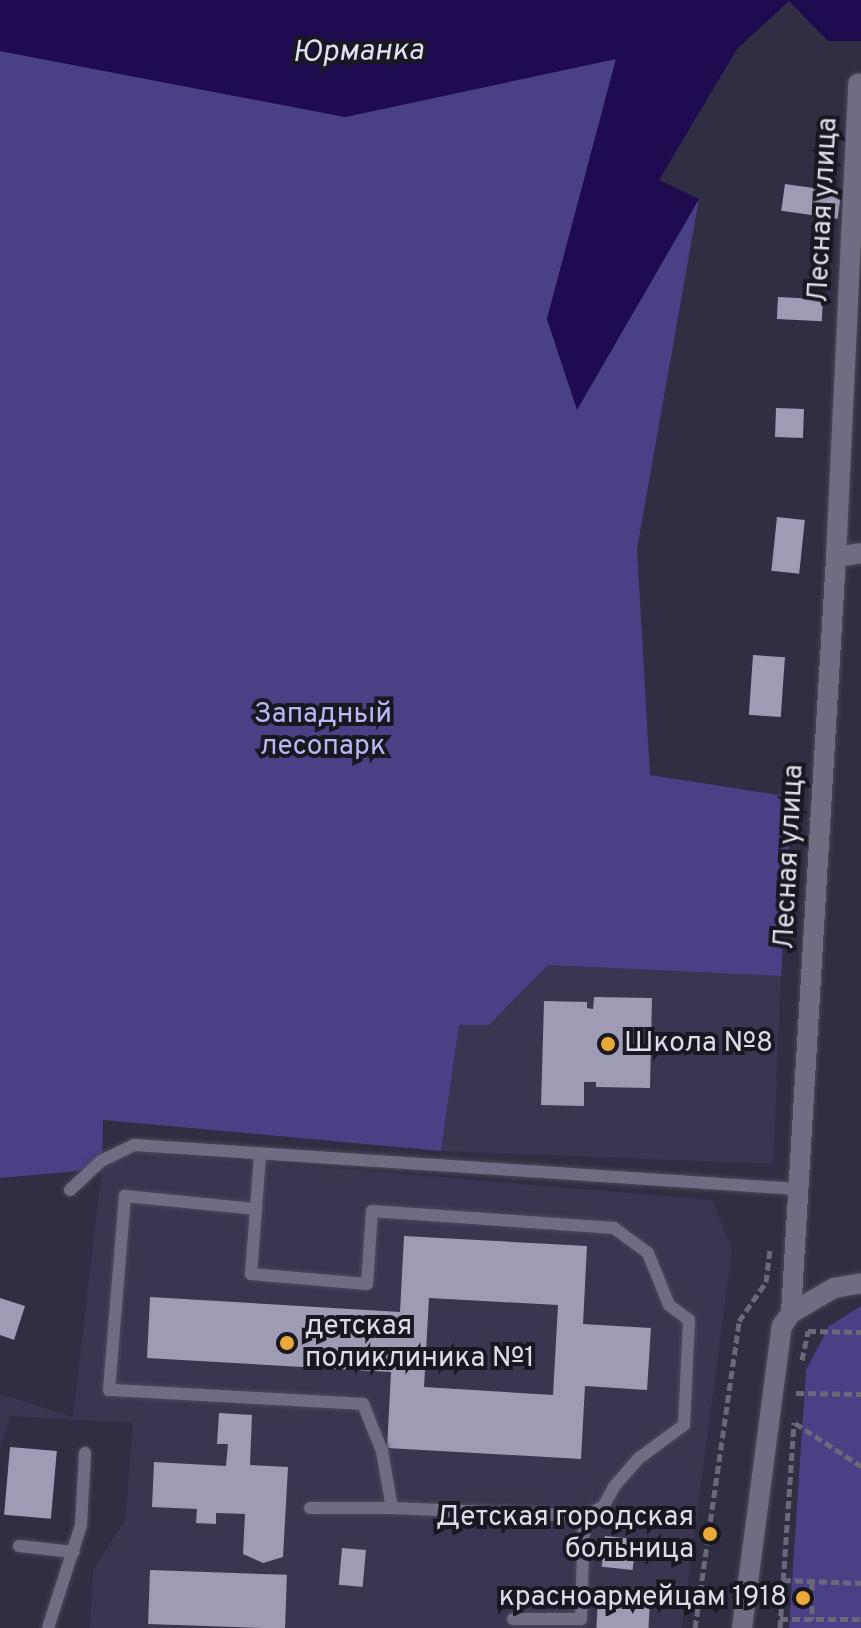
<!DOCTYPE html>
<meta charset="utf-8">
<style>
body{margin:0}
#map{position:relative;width:861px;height:1628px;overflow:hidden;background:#2f2e42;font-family:Overpass,sans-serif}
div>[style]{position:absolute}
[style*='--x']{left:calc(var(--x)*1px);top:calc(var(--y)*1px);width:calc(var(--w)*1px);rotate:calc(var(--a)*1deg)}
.built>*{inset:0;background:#383650}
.green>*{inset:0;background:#494085}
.water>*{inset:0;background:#1e0b50}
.building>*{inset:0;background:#9d9cb4;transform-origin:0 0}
.path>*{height:5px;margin-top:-2.5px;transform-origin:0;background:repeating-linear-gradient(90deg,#69697a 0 8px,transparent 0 12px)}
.roads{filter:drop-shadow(0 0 2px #4a4a5a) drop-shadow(0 0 2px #4a4a5a)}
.lane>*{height:12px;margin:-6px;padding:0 6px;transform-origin:6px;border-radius:6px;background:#6e6d83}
.street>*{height:20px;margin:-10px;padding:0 10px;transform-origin:10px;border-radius:10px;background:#6e6d83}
.secondary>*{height:20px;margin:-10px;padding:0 10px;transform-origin:10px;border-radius:10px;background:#6e6d83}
.dots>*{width:22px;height:22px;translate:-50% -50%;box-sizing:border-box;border:4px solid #181820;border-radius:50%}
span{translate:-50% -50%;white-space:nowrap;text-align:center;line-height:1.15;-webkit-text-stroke:8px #181820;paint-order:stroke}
.street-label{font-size:28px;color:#dddde9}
.park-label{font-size:28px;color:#bab7f5}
.poi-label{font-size:28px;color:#dddde9}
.left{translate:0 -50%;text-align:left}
.right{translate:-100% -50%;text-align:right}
.water-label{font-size:30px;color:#e1e0f6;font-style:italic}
</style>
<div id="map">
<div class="built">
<i style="clip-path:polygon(548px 965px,781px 976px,773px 1164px,441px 1151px,459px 1025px,489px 1025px)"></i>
<i style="clip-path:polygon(129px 1151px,712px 1200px,732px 1249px,682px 1628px,90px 1628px,93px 1570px,125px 1520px,133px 1423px,10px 1416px,0 1448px,0 1394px,73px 1417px,102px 1169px)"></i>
</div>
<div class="green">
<i style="clip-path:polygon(0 51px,345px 117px,616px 59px,547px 319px,577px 409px,699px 199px,637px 549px,650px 775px,792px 797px,781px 976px,548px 965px,489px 1025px,459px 1025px,441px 1151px,103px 1120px,102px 1169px,0 1178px)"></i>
<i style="clip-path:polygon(861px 1306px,861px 1628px,789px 1628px,806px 1370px,829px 1326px)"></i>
</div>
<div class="water">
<i style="clip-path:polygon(0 0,861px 0,861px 41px,828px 41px,789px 1px,737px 49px,659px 180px,699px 199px,577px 410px,547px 319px,616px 59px,345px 117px,0 51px)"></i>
</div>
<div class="building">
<i style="left:785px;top:184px;width:57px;height:27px;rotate:8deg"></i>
<i style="left:778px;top:297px;width:45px;height:22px;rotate:3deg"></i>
<i style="left:776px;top:408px;width:28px;height:29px;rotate:2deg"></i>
<i style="left:777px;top:517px;width:28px;height:54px;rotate:6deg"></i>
<i style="left:753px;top:655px;width:32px;height:60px;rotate:4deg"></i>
<i style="clip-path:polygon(594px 997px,652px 998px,650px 1088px,596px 1087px,596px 1082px,584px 1082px,584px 1106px,541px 1105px,544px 1001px,587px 1002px,587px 1008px,593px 1009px)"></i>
<i style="clip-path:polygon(evenodd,404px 1236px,587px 1246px,583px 1324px,651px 1328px,647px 1390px,585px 1386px,581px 1459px,387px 1448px,391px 1372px,147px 1358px,150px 1297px,400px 1312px,404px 1236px,429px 1298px,558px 1305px,553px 1395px,424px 1387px,429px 1298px)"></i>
<i style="clip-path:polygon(0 1298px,25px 1306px,14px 1340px,0 1335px)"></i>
<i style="clip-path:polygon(219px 1413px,252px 1415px,250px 1465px,288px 1467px,283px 1557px,263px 1563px,243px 1554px,245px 1514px,216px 1513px,216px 1524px,196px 1523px,197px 1509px,152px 1507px,154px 1462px,226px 1466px,228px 1444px,217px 1444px)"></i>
<i style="left:10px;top:1447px;width:47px;height:68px;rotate:5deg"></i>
<i style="left:605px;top:1536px;width:31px;height:31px;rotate:6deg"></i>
<i style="left:342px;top:1548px;width:24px;height:37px;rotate:5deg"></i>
<i style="left:150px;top:1570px;width:137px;height:54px;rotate:2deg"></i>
<i style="left:598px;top:1598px;width:52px;height:30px;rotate:3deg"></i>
</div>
<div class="path">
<i style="--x:802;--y:1360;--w:30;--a:-78"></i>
<i style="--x:808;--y:1331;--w:53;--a:1.1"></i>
<i style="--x:796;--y:1393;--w:65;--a:0.9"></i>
<i style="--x:795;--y:1423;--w:79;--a:33.1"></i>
<i style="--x:783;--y:1580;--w:78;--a:2.2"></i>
<i style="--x:812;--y:1581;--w:38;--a:90"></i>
<i style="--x:780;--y:1619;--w:81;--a:0"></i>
<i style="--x:695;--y:1628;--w:310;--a:-81.8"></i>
<i style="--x:739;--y:1321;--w:47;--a:-55.3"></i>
<i style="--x:766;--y:1282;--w:33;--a:-83"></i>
<i style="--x:780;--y:1628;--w:206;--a:-86.1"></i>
</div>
<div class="roads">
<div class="lane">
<i style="--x:70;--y:1190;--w:42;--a:-43.1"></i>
<i style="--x:101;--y:1161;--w:37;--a:-26"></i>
<i style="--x:134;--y:1145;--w:665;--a:3.79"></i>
<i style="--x:256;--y:1209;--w:65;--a:94.4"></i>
<i style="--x:251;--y:1274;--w:116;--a:4.9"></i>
<i style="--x:367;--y:1284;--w:73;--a:-86.1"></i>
<i style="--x:372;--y:1211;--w:243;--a:4"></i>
<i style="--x:614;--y:1228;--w:42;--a:36.3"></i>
<i style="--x:648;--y:1253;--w:56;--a:68"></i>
<i style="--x:669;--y:1305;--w:25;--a:37"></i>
<i style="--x:689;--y:1320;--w:105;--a:92.7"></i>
<i style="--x:684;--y:1425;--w:56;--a:143.7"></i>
<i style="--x:639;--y:1458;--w:38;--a:131"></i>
<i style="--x:614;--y:1487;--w:23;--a:119"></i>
<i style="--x:603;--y:1507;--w:21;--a:155"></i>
<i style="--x:584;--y:1516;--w:192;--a:-177.6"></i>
<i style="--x:392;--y:1508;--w:58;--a:-100"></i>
<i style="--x:382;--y:1451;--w:51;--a:-112"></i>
<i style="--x:363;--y:1404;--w:254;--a:-176.8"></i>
<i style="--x:109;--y:1390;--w:195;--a:-85.3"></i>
<i style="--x:125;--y:1196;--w:132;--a:5.7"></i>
<i style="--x:256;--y:1209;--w:55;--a:-85.8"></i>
<i style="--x:310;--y:1508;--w:82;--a:0"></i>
<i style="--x:19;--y:1546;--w:55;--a:6.2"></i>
<i style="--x:513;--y:1619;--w:68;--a:0"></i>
<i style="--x:581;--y:1619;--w:103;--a:-88.3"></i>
<i style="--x:48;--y:1628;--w:108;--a:-72.2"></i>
<i style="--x:81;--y:1525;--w:72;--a:-86.8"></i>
</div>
<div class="street">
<i style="--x:836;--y:557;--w:25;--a:-9"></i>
<i style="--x:791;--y:1313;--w:757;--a:-86.59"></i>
<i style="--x:836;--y:557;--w:474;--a:-87.3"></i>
</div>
<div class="secondary">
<i style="--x:742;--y:1628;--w:305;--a:-82.5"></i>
<i style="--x:782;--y:1326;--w:16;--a:-55"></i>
<i style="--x:791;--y:1313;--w:50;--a:-30.2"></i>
<i style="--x:834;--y:1288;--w:27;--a:-10"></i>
</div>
</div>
<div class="dots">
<i style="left:608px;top:1044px;background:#eba939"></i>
<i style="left:287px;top:1343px;background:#eba939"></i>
<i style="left:710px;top:1534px;background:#eba939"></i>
<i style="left:803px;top:1598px;background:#eba939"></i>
</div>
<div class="street-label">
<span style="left:824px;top:210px;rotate:-87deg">Лесная улица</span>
<span style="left:790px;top:857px;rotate:-87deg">Лесная улица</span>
</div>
<div class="park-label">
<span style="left:323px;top:731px">Западный<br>лесопарк</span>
</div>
<div class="poi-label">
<span class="left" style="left:624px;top:1044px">Школа №8</span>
<span class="left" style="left:305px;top:1343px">детская<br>поликлиника №1</span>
<span class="right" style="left:694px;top:1534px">Детская городская<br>больница</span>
<span class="right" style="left:787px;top:1598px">красноармейцам 1918</span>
</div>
<div class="water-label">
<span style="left:358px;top:53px;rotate:-1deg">Юрманка</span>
</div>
</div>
